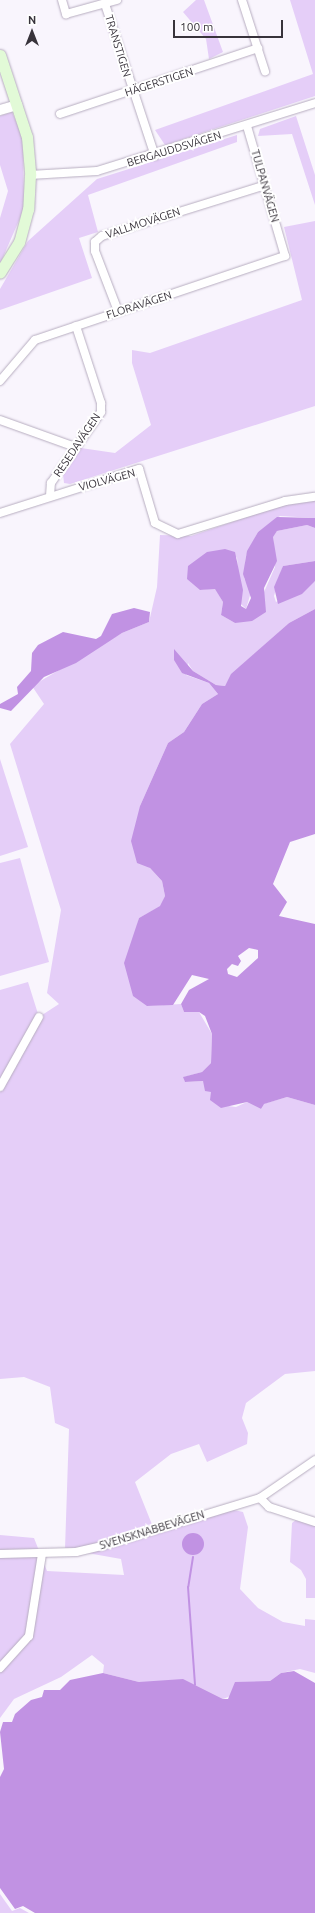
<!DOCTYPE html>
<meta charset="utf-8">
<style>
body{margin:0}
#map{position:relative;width:315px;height:1913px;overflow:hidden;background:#f9f5fd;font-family:Ubuntu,sans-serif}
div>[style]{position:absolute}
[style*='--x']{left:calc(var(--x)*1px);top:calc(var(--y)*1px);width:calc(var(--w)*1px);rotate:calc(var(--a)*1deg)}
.green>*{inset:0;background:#e5cef8}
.water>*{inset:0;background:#c192e3}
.round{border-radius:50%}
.stream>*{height:2px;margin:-1px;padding:0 1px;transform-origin:1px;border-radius:1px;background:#c192e3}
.roads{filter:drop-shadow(0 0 1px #b7adc0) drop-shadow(0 0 1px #b7adc0)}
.minor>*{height:8px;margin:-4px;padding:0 4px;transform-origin:4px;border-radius:4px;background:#fff}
.tertiary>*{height:10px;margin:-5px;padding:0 5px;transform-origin:5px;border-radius:5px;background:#fff}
.secondary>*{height:11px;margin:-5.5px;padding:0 5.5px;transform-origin:5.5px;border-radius:5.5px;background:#e2fad7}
span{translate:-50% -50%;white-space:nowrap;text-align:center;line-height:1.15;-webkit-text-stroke:4px #fff;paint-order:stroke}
.street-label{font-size:11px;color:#38333b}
.north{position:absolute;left:12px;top:12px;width:40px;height:40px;-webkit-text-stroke:3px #fff;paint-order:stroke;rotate:0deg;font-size:11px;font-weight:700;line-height:16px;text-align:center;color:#38333b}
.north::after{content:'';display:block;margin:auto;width:14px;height:18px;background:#38333b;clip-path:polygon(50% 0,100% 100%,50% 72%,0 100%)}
.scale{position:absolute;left:173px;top:20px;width:110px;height:18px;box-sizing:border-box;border:2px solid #38333b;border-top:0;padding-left:5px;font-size:12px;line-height:14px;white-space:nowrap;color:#38333b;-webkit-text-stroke:3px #fff;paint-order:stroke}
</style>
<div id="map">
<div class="green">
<i style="clip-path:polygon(196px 0,204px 0,223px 52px,209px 59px,206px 39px,183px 12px)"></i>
<i style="clip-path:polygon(290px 0,315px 0,315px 96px,165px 145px,155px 130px,313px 74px)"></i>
<i style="clip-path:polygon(12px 112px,23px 138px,24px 209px,0 264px,0 218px,8px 191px,0 165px,0 116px)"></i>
<i style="clip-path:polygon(296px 116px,315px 175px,315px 205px,292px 134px,258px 136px,260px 129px)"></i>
<i style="clip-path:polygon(237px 135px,237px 142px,88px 195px,98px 232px,79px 238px,92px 278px,0 310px,0 289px,28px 241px,97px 179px)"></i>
<i style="clip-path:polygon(315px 221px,315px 406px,70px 484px,64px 483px,63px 474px,81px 448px,115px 453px,151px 425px,132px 363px,132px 350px,150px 353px,302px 300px,284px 227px)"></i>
<i style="clip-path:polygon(315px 500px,315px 518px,280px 516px,258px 532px,246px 556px,244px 578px,251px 592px,246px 609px,240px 603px,237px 557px,200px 590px,215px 588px,223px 602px,221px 615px,235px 623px,264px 592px,275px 567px,273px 536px,277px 531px,307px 525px,315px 528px,315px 561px,283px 566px,274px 596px,276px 602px,315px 581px,315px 609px,289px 623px,232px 674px,225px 686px,216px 685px,193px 671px,188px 663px,186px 675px,209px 683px,218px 694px,202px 704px,184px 732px,168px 743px,140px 806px,150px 868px,162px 881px,165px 896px,161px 906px,139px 918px,134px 937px,147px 1006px,181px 1004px,184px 1012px,199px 1012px,212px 1034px,211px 1063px,202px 1072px,184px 1077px,185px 1082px,203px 1081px,228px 1106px,236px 1107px,247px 1102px,261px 1109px,263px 1104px,287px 1097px,315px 1105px,315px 1371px,285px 1374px,246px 1403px,242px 1418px,248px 1433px,247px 1444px,207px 1462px,199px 1444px,171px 1454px,135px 1482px,153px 1527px,234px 1510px,243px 1512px,248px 1527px,240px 1589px,258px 1608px,283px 1622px,305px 1626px,305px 1619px,315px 1620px,315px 1673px,300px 1669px,281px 1673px,270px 1681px,223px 1699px,195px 1685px,139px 1682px,103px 1673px,104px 1665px,92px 1655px,61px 1677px,14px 1699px,0 1718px,0 1535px,34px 1538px,47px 1571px,124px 1575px,121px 1559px,65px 1549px,69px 1429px,55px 1423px,50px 1387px,24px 1377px,0 1379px,0 990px,28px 982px,39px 1017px,59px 1004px,47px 993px,61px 910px,10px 744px,44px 704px,32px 686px,122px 633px,149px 622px,157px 587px,160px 535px,191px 536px,276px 507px)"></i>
<i style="clip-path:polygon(0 759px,28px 847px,0 856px)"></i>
<i style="clip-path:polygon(20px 858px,49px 962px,0 976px,0 863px)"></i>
<i style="clip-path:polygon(296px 1520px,315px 1525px,315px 1598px,306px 1598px,306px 1579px,301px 1570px,290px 1562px,292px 1523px)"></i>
<i style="clip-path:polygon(0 1894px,12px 1911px,20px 1908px,29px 1913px,0 1913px)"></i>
</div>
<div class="water">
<i style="clip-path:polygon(277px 517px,315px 518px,315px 528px,307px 525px,277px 531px,273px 537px,277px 561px,264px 588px,266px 612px,252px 621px,235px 623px,221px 615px,223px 602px,215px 589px,200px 590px,187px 579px,188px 566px,207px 552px,225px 549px,235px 552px,243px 590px,241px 606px,246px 609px,251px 598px,243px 574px,247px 551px,258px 532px)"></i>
<i style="clip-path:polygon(315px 561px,315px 581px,302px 594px,278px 604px,274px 587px,283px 566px)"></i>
<i style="clip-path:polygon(134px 608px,150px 612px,149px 622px,122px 633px,76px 663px,44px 677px,11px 711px,0 708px,0 704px,18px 694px,17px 687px,31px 671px,32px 653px,38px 645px,63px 632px,96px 639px,101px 636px,112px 614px)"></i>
<i style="clip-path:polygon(evenodd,315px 609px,315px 834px,290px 842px,273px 884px,287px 902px,279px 916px,315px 924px,315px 1105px,287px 1097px,264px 1104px,261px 1109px,247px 1102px,221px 1108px,210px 1100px,211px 1092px,205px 1091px,203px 1081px,185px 1082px,183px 1077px,202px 1072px,211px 1063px,212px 1034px,205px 1016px,199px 1012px,184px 1012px,181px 1004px,189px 990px,209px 979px,192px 975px,173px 1005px,147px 1006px,133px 996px,124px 963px,139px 918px,160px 906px,165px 896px,162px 881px,150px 868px,137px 863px,131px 841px,140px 806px,168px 743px,184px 732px,202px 704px,218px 694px,209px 683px,182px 673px,174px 660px,174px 649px,193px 671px,216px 685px,225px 686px,231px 674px,289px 623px,315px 609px,249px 948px,258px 950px,258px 958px,237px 977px,228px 974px,227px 969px,232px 964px,238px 966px,241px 961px,238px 956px,249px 948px)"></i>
<i class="round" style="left:182px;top:1533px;width:22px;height:22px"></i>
<i style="clip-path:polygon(294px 1671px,315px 1683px,315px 1913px,35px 1913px,23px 1906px,15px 1909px,0 1888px,0 1777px,4px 1769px,0 1732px,3px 1722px,12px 1722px,15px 1714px,31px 1700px,42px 1697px,44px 1690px,60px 1690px,70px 1680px,103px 1673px,139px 1682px,183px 1679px,223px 1699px,228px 1699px,235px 1682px,270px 1681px,281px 1673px)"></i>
</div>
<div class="stream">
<i style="--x:193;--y:1557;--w:30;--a:99"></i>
<i style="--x:188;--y:1587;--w:98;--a:85.9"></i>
</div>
<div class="roads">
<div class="minor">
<i style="--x:62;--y:0;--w:15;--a:74"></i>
<i style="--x:66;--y:14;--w:53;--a:-15.4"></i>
<i style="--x:242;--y:0;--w:75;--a:72.1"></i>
<i style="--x:105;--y:4;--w:160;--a:71.8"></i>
<i style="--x:60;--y:114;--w:209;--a:-18.4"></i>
<i style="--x:30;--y:175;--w:67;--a:-3.4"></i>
<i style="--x:97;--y:171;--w:228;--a:-17.3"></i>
<i style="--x:118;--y:311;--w:64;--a:-111"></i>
<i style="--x:95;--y:251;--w:9;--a:-90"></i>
<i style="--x:95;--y:242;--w:9;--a:-41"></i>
<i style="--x:102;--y:236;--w:169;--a:-17.3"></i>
<i style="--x:0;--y:381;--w:54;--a:-49.5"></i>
<i style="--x:35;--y:340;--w:264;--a:-18.6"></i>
<i style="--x:285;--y:256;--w:135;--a:-106.3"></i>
<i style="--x:0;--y:420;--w:80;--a:19.8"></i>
<i style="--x:50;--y:496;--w:13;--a:-86"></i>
<i style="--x:51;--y:483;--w:87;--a:-54.8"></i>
<i style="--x:101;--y:412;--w:9;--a:-90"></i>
<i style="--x:101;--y:403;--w:81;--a:-108"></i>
<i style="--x:0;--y:513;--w:146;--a:-17.6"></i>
<i style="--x:139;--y:469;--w:56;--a:73.5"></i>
<i style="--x:155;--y:523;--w:25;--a:26"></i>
<i style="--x:178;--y:534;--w:112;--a:-17.1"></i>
<i style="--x:285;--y:501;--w:30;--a:-8"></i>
<i style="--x:0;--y:1087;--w:80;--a:-60.9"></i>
<i style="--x:260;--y:1498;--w:13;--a:45"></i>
<i style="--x:269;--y:1507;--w:48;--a:18.1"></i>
<i style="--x:0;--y:1554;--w:76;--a:-1.5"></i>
<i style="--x:76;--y:1552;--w:27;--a:-13"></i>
<i style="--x:102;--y:1546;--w:165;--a:-16.9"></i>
<i style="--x:260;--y:1498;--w:67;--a:-34.6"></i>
<i style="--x:0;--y:1668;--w:43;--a:-47.8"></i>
<i style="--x:29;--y:1636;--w:83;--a:-81"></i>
</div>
<div class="tertiary">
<i style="--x:0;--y:110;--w:18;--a:-16"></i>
</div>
<div class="secondary">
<i style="--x:0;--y:55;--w:86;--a:71.8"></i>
<i style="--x:27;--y:137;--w:38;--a:85"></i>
<i style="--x:30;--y:175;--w:34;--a:93"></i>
<i style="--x:28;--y:209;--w:34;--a:105"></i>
<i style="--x:19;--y:242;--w:36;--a:122"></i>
</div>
</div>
<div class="street-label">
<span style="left:118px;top:46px;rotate:73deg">TRANSTIGEN</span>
<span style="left:159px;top:82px;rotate:-18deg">HÄGERSTIGEN</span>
<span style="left:174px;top:149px;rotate:-17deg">BERGAUDDSVÄGEN</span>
<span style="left:265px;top:186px;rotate:74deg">TULPANVÄGEN</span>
<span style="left:143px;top:223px;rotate:-18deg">VALLMOVÄGEN</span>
<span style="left:139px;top:305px;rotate:-18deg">FLORAVÄGEN</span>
<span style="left:77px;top:445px;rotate:-56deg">RESEDAVÄGEN</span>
<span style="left:107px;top:480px;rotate:-15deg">VIOLVÄGEN</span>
<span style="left:152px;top:1530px;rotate:-17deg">SVENSKNABBEVÄGEN</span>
</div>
<div class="north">N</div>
<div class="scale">100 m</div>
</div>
